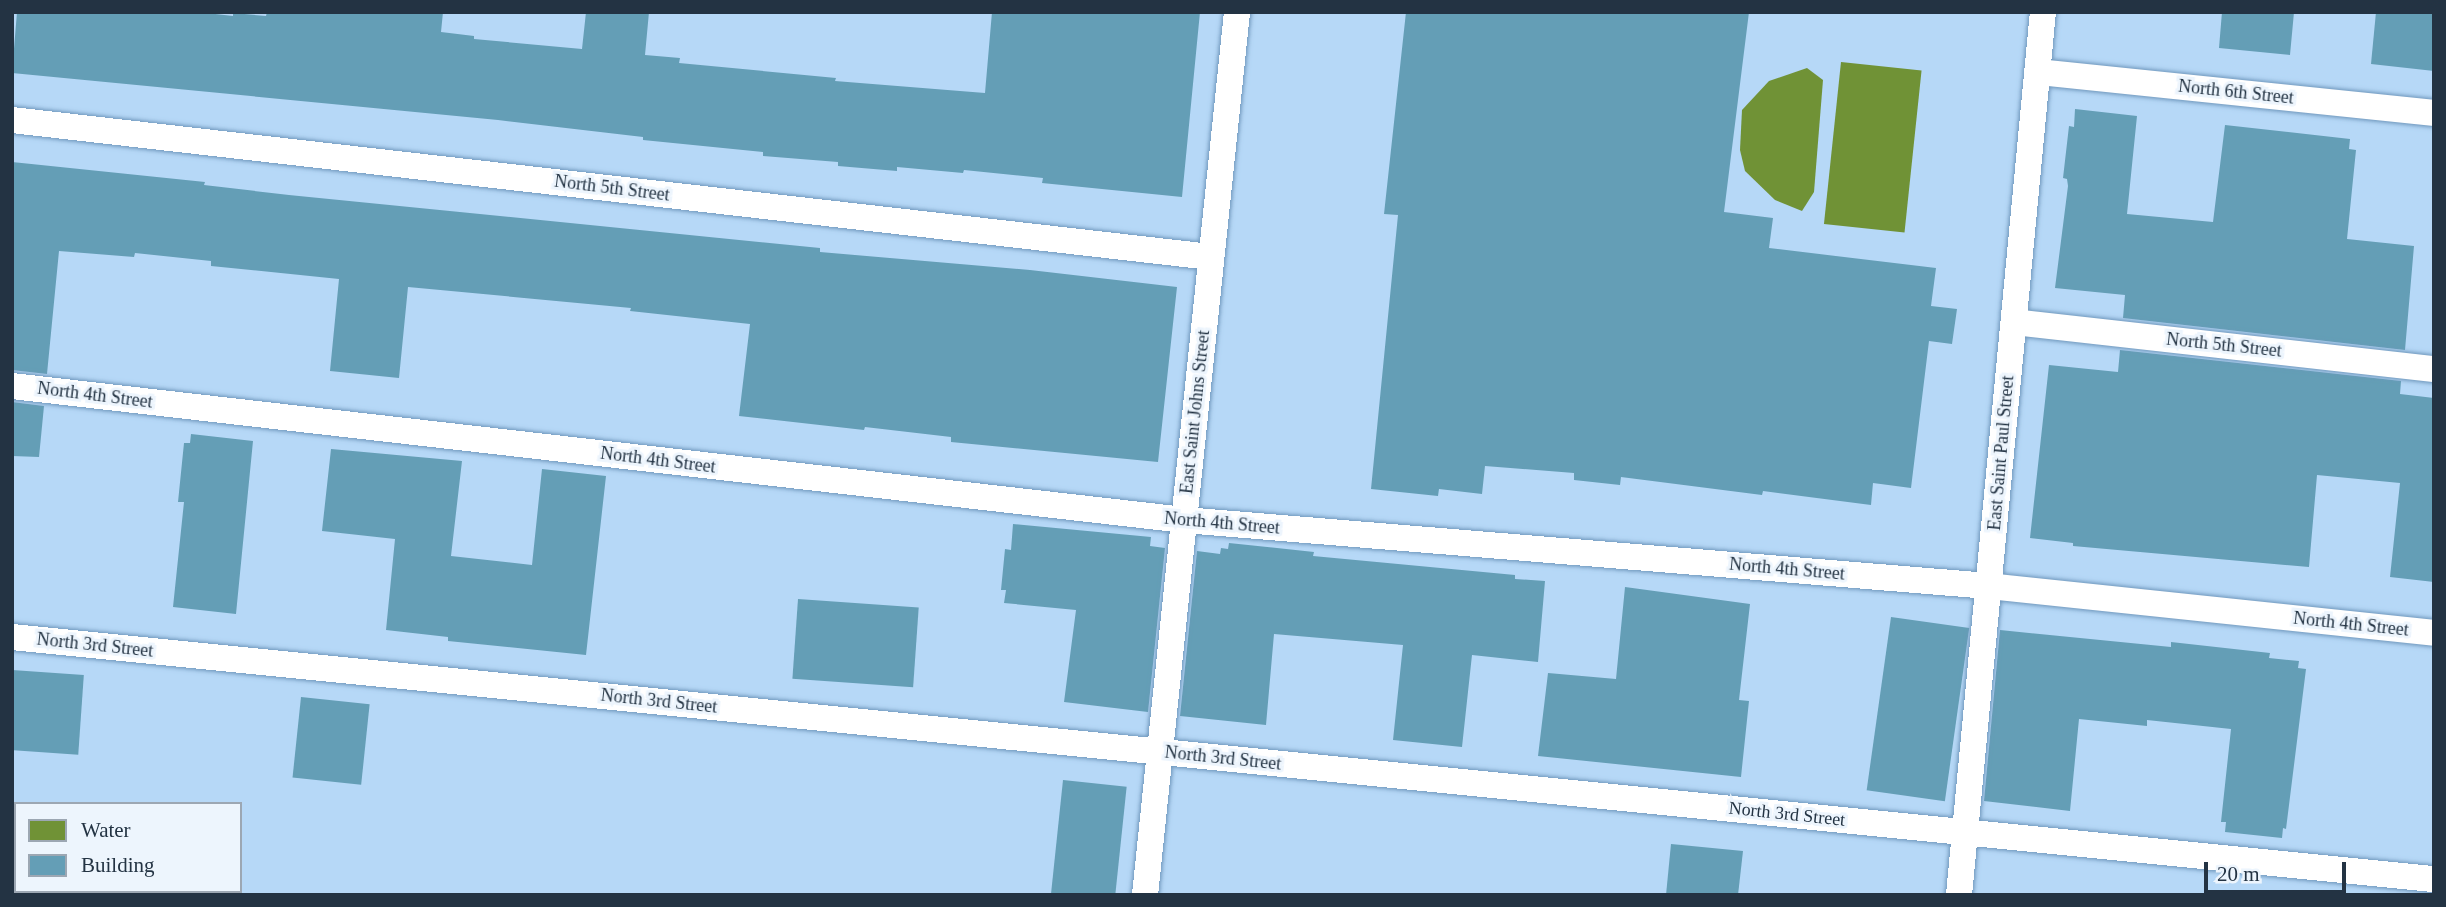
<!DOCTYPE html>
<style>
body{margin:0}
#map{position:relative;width:2446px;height:907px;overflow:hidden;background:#b6d8f7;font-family:Georgia,serif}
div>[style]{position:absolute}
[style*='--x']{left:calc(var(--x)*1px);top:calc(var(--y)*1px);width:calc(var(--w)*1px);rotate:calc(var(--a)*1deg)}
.water>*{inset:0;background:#709236;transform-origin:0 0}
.building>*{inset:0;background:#649eb6;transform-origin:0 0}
.roads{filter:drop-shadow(0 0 2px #7098bd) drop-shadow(0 0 2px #7098bd)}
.lane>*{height:26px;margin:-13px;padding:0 13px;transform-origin:13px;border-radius:13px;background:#fff}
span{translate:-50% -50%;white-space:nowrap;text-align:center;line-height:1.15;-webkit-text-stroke:6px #edf5fd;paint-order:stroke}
.street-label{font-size:18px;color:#233343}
.frame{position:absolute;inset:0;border:14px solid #233343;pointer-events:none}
.legend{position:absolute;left:14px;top:802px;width:228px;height:91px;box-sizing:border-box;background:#edf5fd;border:2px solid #9ca7b3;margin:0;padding:9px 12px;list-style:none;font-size:21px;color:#233343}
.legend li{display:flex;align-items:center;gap:14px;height:35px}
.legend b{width:35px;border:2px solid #9ca7b3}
.scale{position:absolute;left:2204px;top:862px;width:142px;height:32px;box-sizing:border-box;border:4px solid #233343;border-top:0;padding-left:9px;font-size:21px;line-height:24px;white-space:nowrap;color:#233343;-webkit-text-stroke:5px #edf5fd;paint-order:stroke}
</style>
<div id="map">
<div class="water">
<i style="left:1841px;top:62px;width:81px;height:163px;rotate:6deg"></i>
<i style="clip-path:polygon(1807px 68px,1823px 80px,1814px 192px,1802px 211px,1775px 200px,1745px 171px,1740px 150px,1742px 110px,1769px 81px)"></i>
</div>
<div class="building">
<i style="clip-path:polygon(17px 12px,198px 12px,233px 16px,233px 13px,266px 16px,267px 12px,443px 12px,441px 32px,474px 36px,474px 39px,582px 49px,586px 12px,649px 12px,645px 55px,680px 58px,679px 63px,836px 78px,835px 81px,985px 93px,992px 12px,1200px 12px,1182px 197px,1042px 183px,1043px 178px,964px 170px,963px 173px,897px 167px,897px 171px,838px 166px,838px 162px,763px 156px,763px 152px,643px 140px,643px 137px,498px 120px,12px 73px)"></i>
<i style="clip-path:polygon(1406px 12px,1749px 12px,1724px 212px,1773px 218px,1769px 248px,1936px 268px,1931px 306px,1957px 309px,1952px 344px,1929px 341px,1911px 488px,1873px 483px,1871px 505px,1763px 491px,1762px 495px,1621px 477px,1620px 485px,1574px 480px,1574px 473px,1485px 466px,1482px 494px,1439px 489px,1438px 496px,1371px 489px,1398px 215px,1384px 214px)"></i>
<i style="clip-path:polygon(2222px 12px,2294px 12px,2290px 55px,2219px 48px)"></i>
<i style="clip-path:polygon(2376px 12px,2434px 12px,2434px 71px,2371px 64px)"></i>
<i style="clip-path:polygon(2075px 109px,2137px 116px,2127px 214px,2213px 222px,2225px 125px,2350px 139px,2349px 149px,2356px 150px,2347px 239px,2414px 246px,2405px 350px,2123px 318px,2125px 295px,2055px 288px,2068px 186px,2067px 179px,2063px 178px,2069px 126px,2074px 127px)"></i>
<i style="clip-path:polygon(12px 162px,205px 182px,204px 185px,289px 195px,820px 248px,820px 252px,1030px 270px,1177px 287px,1158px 462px,951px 442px,951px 437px,865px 427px,864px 430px,739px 416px,750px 324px,630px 311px,631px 308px,408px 287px,399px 378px,330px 371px,339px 279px,211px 266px,211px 261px,135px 253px,134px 257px,59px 251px,47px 374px,12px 370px)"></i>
<i style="clip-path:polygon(2120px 350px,2401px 381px,2400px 394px,2434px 398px,2434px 582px,2390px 577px,2400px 483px,2317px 475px,2309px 567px,2073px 546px,2073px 543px,2030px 538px,2049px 365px,2118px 372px)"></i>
<i style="clip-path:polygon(12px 402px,44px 406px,39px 457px,12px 456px)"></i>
<i style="clip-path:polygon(191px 434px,253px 441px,236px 614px,173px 607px,184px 502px,178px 502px,184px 443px,190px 443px)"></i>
<i style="clip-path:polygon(331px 449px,462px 461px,451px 556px,532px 565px,542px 469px,606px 476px,586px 655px,448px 641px,448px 637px,386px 630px,395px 539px,322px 531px)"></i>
<i style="clip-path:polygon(1013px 524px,1151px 537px,1150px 546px,1165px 548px,1148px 712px,1064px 702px,1076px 610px,1004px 603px,1006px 590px,1001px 590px,1005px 549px,1011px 550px)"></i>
<i style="clip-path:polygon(1229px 543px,1314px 552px,1313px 556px,1515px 575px,1515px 579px,1545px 581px,1538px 662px,1472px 655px,1462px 747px,1393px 740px,1403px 645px,1274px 634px,1266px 725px,1180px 716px,1197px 551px,1220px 554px,1221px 548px,1228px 549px)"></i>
<i style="clip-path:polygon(1625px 587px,1750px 604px,1739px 700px,1749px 701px,1741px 777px,1538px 756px,1548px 673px,1616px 679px)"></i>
<i style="left:798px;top:599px;width:121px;height:80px;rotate:4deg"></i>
<i style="left:1891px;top:617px;width:79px;height:175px;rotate:8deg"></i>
<i style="clip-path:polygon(2000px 630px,2171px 647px,2171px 642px,2270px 653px,2269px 658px,2299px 661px,2298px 668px,2306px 669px,2286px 829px,2283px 828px,2282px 838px,2225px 832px,2226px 822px,2221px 822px,2231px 729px,2147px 720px,2147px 726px,2079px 719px,2070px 811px,1984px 801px)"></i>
<i style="left:12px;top:670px;width:72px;height:80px;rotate:4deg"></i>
<i style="left:301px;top:697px;width:69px;height:81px;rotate:6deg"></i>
<i style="left:1063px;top:780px;width:64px;height:116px;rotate:6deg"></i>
<i style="clip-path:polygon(1671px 844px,1743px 851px,1738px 895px,1666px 895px)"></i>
</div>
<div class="roads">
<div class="lane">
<i style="--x:2038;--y:72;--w:398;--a:5.9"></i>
<i style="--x:12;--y:120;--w:1207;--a:6.52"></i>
<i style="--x:2014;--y:322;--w:423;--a:6.4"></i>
<i style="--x:12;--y:386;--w:1180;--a:6.52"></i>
<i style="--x:1184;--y:520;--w:807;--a:4.69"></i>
<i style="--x:1988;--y:586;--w:448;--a:6"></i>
<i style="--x:12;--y:637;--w:2434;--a:5.71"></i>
<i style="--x:12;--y:889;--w:4;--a:0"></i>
<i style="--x:34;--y:891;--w:32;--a:7"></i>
<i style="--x:1145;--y:895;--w:888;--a:-84.05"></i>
<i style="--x:1959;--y:895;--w:887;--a:-84.57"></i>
</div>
</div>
<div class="street-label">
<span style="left:2236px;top:92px;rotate:6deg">North 6th Street</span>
<span style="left:612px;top:188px;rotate:7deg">North 5th Street</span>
<span style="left:2224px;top:345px;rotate:6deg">North 5th Street</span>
<span style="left:95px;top:395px;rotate:7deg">North 4th Street</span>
<span style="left:1195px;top:412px;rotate:-84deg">East Saint Johns Street</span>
<span style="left:2001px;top:453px;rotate:-85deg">East Saint Paul Street</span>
<span style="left:658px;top:460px;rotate:7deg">North 4th Street</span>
<span style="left:1222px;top:523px;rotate:5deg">North 4th Street</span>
<span style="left:1787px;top:569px;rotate:5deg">North 4th Street</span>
<span style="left:2351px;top:624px;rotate:6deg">North 4th Street</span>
<span style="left:95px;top:645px;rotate:6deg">North 3rd Street</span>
<span style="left:659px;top:701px;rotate:6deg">North 3rd Street</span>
<span style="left:1223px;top:758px;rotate:6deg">North 3rd Street</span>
<span style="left:1787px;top:814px;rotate:6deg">North 3rd Street</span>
</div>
<div class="frame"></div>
<ul class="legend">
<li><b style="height:19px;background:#709236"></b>Water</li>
<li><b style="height:19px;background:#649eb6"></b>Building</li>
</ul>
<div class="scale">20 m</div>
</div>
